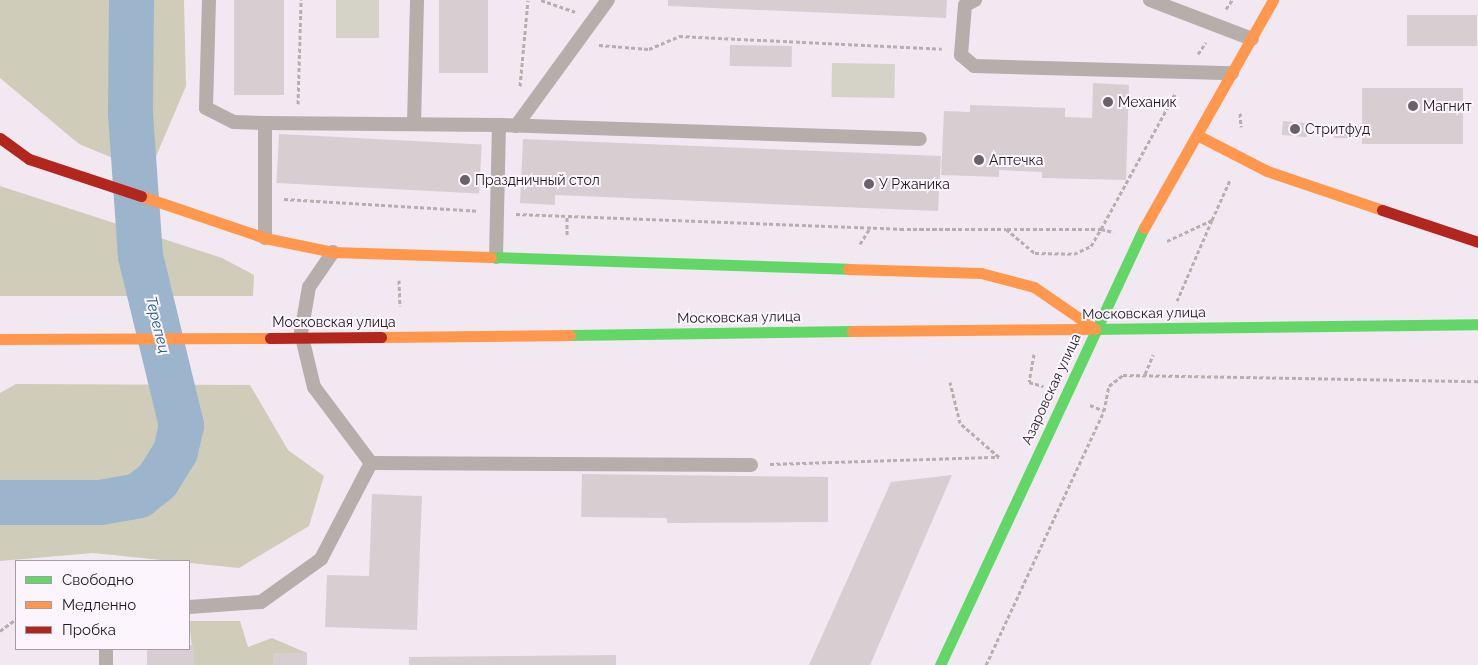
<!DOCTYPE html>
<meta charset="utf-8">
<style>
body{margin:0}
#map{position:relative;width:1478px;height:665px;overflow:hidden;background:#f2e8f2;font-family:Raleway,sans-serif}
div>[style]{position:absolute}
[style*='--x']{left:calc(var(--x)*1px);top:calc(var(--y)*1px);width:calc(var(--w)*1px);rotate:calc(var(--a)*1deg)}
.green>*{inset:0;background:#d5d2c8;transform-origin:0 0}
.forest>*{inset:0;background:#cfccb9}
.river>*{height:45px;margin:-22.5px;padding:0 22.5px;transform-origin:22.5px;border-radius:22.5px;background:#9cb5cc}
.building>*{inset:0;background:#d8ced2;transform-origin:0 0}
.path>*{height:3px;margin-top:-1.5px;transform-origin:0;background:repeating-linear-gradient(90deg,#b6afad 0 4px,transparent 0 6.5px)}
.lane>*{height:14px;margin:-7px;padding:0 7px;transform-origin:7px;border-radius:7px;background:#b6aeab}
.fast>*{height:11px;margin:-5.5px;padding:0 5.5px;transform-origin:5.5px;border-radius:5.5px;background:#63d668}
.slow>*{height:11px;margin:-5.5px;padding:0 5.5px;transform-origin:5.5px;border-radius:5.5px;background:#ff974d}
.jam>*{height:11px;margin:-5.5px;padding:0 5.5px;transform-origin:5.5px;border-radius:5.5px;background:#b3261e}
.slow-bridge>*{height:11px;margin:-5.5px;padding:0 5.5px;transform-origin:5.5px;border-radius:5.5px;background:#ff974d}
.jam-bridge>*{height:11px;margin:-5.5px;padding:0 5.5px;transform-origin:5.5px;border-radius:5.5px;background:#b3261e}
.dots>*{width:14px;height:14px;translate:-50% -50%;box-sizing:border-box;border:2px solid #fdf5fd;border-radius:50%}
span{translate:-50% -50%;white-space:nowrap;text-align:center;line-height:1.15;-webkit-text-stroke:4px #fdf5fd;paint-order:stroke}
.poi-label{font-size:14px;color:#211a21}
.left{translate:0 -50%;text-align:left}
.street-label{font-size:14px;color:#211a21}
.water-label{font-size:15px;color:#195a82;font-style:italic}
.legend{position:absolute;left:15px;top:560px;width:175px;height:90px;box-sizing:border-box;background:#fdf5fd;border:1px solid #a59da5;margin:0;padding:6px 9px;list-style:none;font-size:15px;color:#211a21}
.legend li{display:flex;align-items:center;gap:10px;height:25px}
.legend b{width:25px;border:1px solid #a59da5}
</style>
<div id="map">
<div class="green">
<i style="left:336px;top:0;width:43px;height:38px"></i>
<i style="left:832px;top:63px;width:63px;height:34px;rotate:1deg"></i>
</div>
<div class="forest">
<i style="clip-path:polygon(0 0,184px 0,186px 86px,149px 173px,79px 144px,0 78px)"></i>
<i style="clip-path:polygon(0 186px,222px 258px,254px 275px,253px 296px,0 296px)"></i>
<i style="clip-path:polygon(16px 384px,250px 385px,288px 450px,324px 476px,309px 526px,239px 568px,93px 553px,0 561px,0 393px)"></i>
<i style="clip-path:polygon(189px 621px,240px 621px,248px 647px,272px 638px,307px 653px,273px 653px,273px 665px,194px 665px)"></i>
</div>
<div class="river">
<i style="--x:0;--y:502;--w:100;--a:0"></i>
<i style="--x:100;--y:502;--w:39;--a:-10"></i>
<i style="--x:138;--y:495;--w:24;--a:-38"></i>
<i style="--x:157;--y:480;--w:34;--a:-58"></i>
<i style="--x:175;--y:451;--w:27;--a:-77"></i>
<i style="--x:181;--y:425;--w:174;--a:-103.6"></i>
<i style="--x:140;--y:256;--w:143;--a:-94"></i>
<i style="--x:130;--y:113;--w:113;--a:-89.5"></i>
</div>
<div class="building">
<i style="left:234px;top:0;width:50px;height:95px"></i>
<i style="left:439px;top:0;width:49px;height:73px"></i>
<i style="clip-path:polygon(668px 0,947px 0,946px 18px,668px 6px)"></i>
<i style="left:1477px;top:15px;width:31px;height:70px;rotate:90deg"></i>
<i style="left:730px;top:45px;width:62px;height:21px;rotate:1deg"></i>
<i style="clip-path:polygon(1093px 83px,1129px 85px,1126px 180px,1042px 178px,1042px 172px,999px 170px,999px 177px,941px 175px,944px 111px,970px 112px,970px 105px,1065px 108px,1065px 117px,1092px 118px)"></i>
<i style="clip-path:polygon(1362px 88px,1463px 88px,1463px 144px,1362px 144px,1362px 138px,1334px 138px,1335px 124px,1362px 125px)"></i>
<i style="left:1283px;top:121px;width:25px;height:14px;rotate:5deg"></i>
<i style="left:279px;top:134px;width:203px;height:49px;rotate:3deg"></i>
<i style="clip-path:polygon(523px 139px,941px 156px,938px 211px,555px 195px,555px 205px,520px 203px)"></i>
<i style="clip-path:polygon(582px 474px,828px 477px,828px 522px,668px 523px,666px 518px,581px 517px)"></i>
<i style="clip-path:polygon(952px 475px,870px 665px,809px 665px,891px 482px)"></i>
<i style="clip-path:polygon(372px 494px,422px 496px,417px 630px,325px 627px,327px 575px,369px 576px)"></i>
<i style="clip-path:polygon(189px 645px,194px 645px,194px 665px,147px 665px,147px 649px,189px 649px)"></i>
<i style="left:273px;top:653px;width:34px;height:12px"></i>
<i style="clip-path:polygon(616px 655px,616px 665px,409px 665px,409px 657px)"></i>
</div>
<div class="path">
<i style="--x:541;--y:0;--w:36;--a:19"></i>
<i style="--x:1226;--y:9;--w:11;--a:-56"></i>
<i style="--x:599;--y:45;--w:50;--a:4.6"></i>
<i style="--x:649;--y:49;--w:33;--a:-23"></i>
<i style="--x:679;--y:36;--w:263;--a:2.8"></i>
<i style="--x:1198;--y:54;--w:14;--a:-56"></i>
<i style="--x:520;--y:86;--w:86;--a:-84.7"></i>
<i style="--x:298;--y:104;--w:104;--a:-88.3"></i>
<i style="--x:1240;--y:113;--w:14;--a:86"></i>
<i style="--x:284;--y:199;--w:194;--a:3.5"></i>
<i style="--x:516;--y:214;--w:384;--a:2.2"></i>
<i style="--x:900;--y:229;--w:106;--a:0"></i>
<i style="--x:1006;--y:229;--w:38;--a:40"></i>
<i style="--x:1035;--y:253;--w:39;--a:1"></i>
<i style="--x:1074;--y:254;--w:19;--a:-25"></i>
<i style="--x:1091;--y:246;--w:20;--a:-60"></i>
<i style="--x:1101;--y:229;--w:13;--a:13"></i>
<i style="--x:1212;--y:220;--w:44;--a:-65.8"></i>
<i style="--x:1007;--y:229;--w:94;--a:0"></i>
<i style="--x:1101;--y:229;--w:156;--a:-61.3"></i>
<i style="--x:567;--y:235;--w:19;--a:-90"></i>
<i style="--x:1167;--y:241;--w:50;--a:-25"></i>
<i style="--x:1212;--y:220;--w:88;--a:113.4"></i>
<i style="--x:860;--y:244;--w:19;--a:-58"></i>
<i style="--x:399;--y:280;--w:26;--a:88"></i>
<i style="--x:1034;--y:354;--w:28;--a:100"></i>
<i style="--x:1029;--y:382;--w:15;--a:16"></i>
<i style="--x:1145;--y:374;--w:21;--a:-67"></i>
<i style="--x:1090;--y:405;--w:15;--a:23"></i>
<i style="--x:770;--y:464;--w:229;--a:-1.8"></i>
<i style="--x:999;--y:457;--w:52;--a:-138.9"></i>
<i style="--x:960;--y:423;--w:42;--a:-103.7"></i>
<i style="--x:0;--y:631;--w:20;--a:-37"></i>
<i style="--x:986;--y:665;--w:280;--a:-65.1"></i>
<i style="--x:1104;--y:411;--w:25;--a:-79"></i>
<i style="--x:1109;--y:386;--w:18;--a:-38"></i>
<i style="--x:1123;--y:375;--w:355;--a:1"></i>
</div>
<div class="lane">
<i style="--x:209;--y:0;--w:108;--a:91.6"></i>
<i style="--x:206;--y:108;--w:31;--a:27"></i>
<i style="--x:234;--y:122;--w:31;--a:2"></i>
<i style="--x:975;--y:0;--w:11;--a:153"></i>
<i style="--x:965;--y:5;--w:50;--a:94.6"></i>
<i style="--x:961;--y:55;--w:17;--a:40"></i>
<i style="--x:974;--y:66;--w:258;--a:1.6"></i>
<i style="--x:1150;--y:0;--w:109;--a:20.9"></i>
<i style="--x:414;--y:124;--w:124;--a:-88.6"></i>
<i style="--x:516;--y:126;--w:156;--a:-53.9"></i>
<i style="--x:265;--y:238;--w:115;--a:-90"></i>
<i style="--x:265;--y:123;--w:234;--a:0.5"></i>
<i style="--x:333;--y:252;--w:42;--a:124.4"></i>
<i style="--x:309;--y:287;--w:47;--a:99.9"></i>
<i style="--x:301;--y:333;--w:56;--a:76.5"></i>
<i style="--x:314;--y:387;--w:95;--a:53.1"></i>
<i style="--x:496;--y:257;--w:132;--a:-88.7"></i>
<i style="--x:499;--y:125;--w:421;--a:1.9"></i>
<i style="--x:371;--y:463;--w:380;--a:0.3"></i>
<i style="--x:189;--y:607;--w:72;--a:-4"></i>
<i style="--x:261;--y:602;--w:74;--a:-35.6"></i>
<i style="--x:321;--y:559;--w:108;--a:-62.5"></i>
<i style="--x:106;--y:665;--w:16;--a:-90"></i>
</div>
<div class="fast">
<i style="--x:491;--y:257;--w:357;--a:1.9"></i>
<i style="--x:1089;--y:329;--w:389;--a:-0.7"></i>
<i style="--x:570;--y:335;--w:282;--a:-0.8"></i>
<i style="--x:940;--y:665;--w:482;--a:-65"></i>
</div>
<div class="slow">
<i style="--x:1199;--y:136;--w:76;--a:27.2"></i>
<i style="--x:1267;--y:171;--w:121;--a:18.7"></i>
<i style="--x:141;--y:196;--w:131;--a:18.7"></i>
<i style="--x:265;--y:238;--w:69;--a:11.6"></i>
<i style="--x:333;--y:252;--w:158;--a:1.8"></i>
<i style="--x:1144;--y:228;--w:262;--a:-60.5"></i>
<i style="--x:848;--y:269;--w:133;--a:1.7"></i>
<i style="--x:981;--y:273;--w:55;--a:14.8"></i>
<i style="--x:1034;--y:287;--w:74;--a:34.5"></i>
<i style="--x:852;--y:331;--w:237;--a:-0.5"></i>
<i style="--x:381;--y:337;--w:189;--a:-0.6"></i>
</div>
<div class="jam">
<i style="--x:0;--y:138;--w:36;--a:36"></i>
<i style="--x:29;--y:159;--w:118;--a:18.3"></i>
<i style="--x:1382;--y:210;--w:101;--a:18.4"></i>
</div>
<div class="slow-bridge">
<i style="--x:0;--y:339;--w:270;--a:-0.2"></i>
</div>
<div class="jam-bridge">
<i style="--x:270;--y:338;--w:111;--a:-0.5"></i>
</div>
<div class="dots">
<i style="left:1108px;top:102px;background:#6a626a"></i>
<i style="left:1413px;top:106px;background:#6a626a"></i>
<i style="left:1295px;top:129px;background:#6a626a"></i>
<i style="left:979px;top:160px;background:#6a626a"></i>
<i style="left:465px;top:180px;background:#6a626a"></i>
<i style="left:869px;top:184px;background:#6a626a"></i>
</div>
<div class="poi-label">
<span class="left" style="left:1118px;top:102px">Механик</span>
<span class="left" style="left:1423px;top:106px">Магнит</span>
<span class="left" style="left:1305px;top:129px">Стритфуд</span>
<span class="left" style="left:989px;top:160px">Аптечка</span>
<span class="left" style="left:475px;top:180px">Праздничный стол</span>
<span class="left" style="left:879px;top:184px">У Ржаника</span>
</div>
<div class="street-label">
<span style="left:1144px;top:313px;rotate:-1deg">Московская улица</span>
<span style="left:739px;top:317px;rotate:-1deg">Московская улица</span>
<span style="left:334px;top:322px">Московская улица</span>
<span style="left:1051px;top:389px;rotate:-65deg">Азаровская улица</span>
</div>
<div class="water-label">
<span style="left:157px;top:325px;rotate:76deg">Терепец</span>
</div>
<ul class="legend">
<li><b style="height:6px;background:#63d668"></b>Свободно</li>
<li><b style="height:6px;background:#ff974d"></b>Медленно</li>
<li><b style="height:6px;background:#b3261e"></b>Пробка</li>
</ul>
</div>
